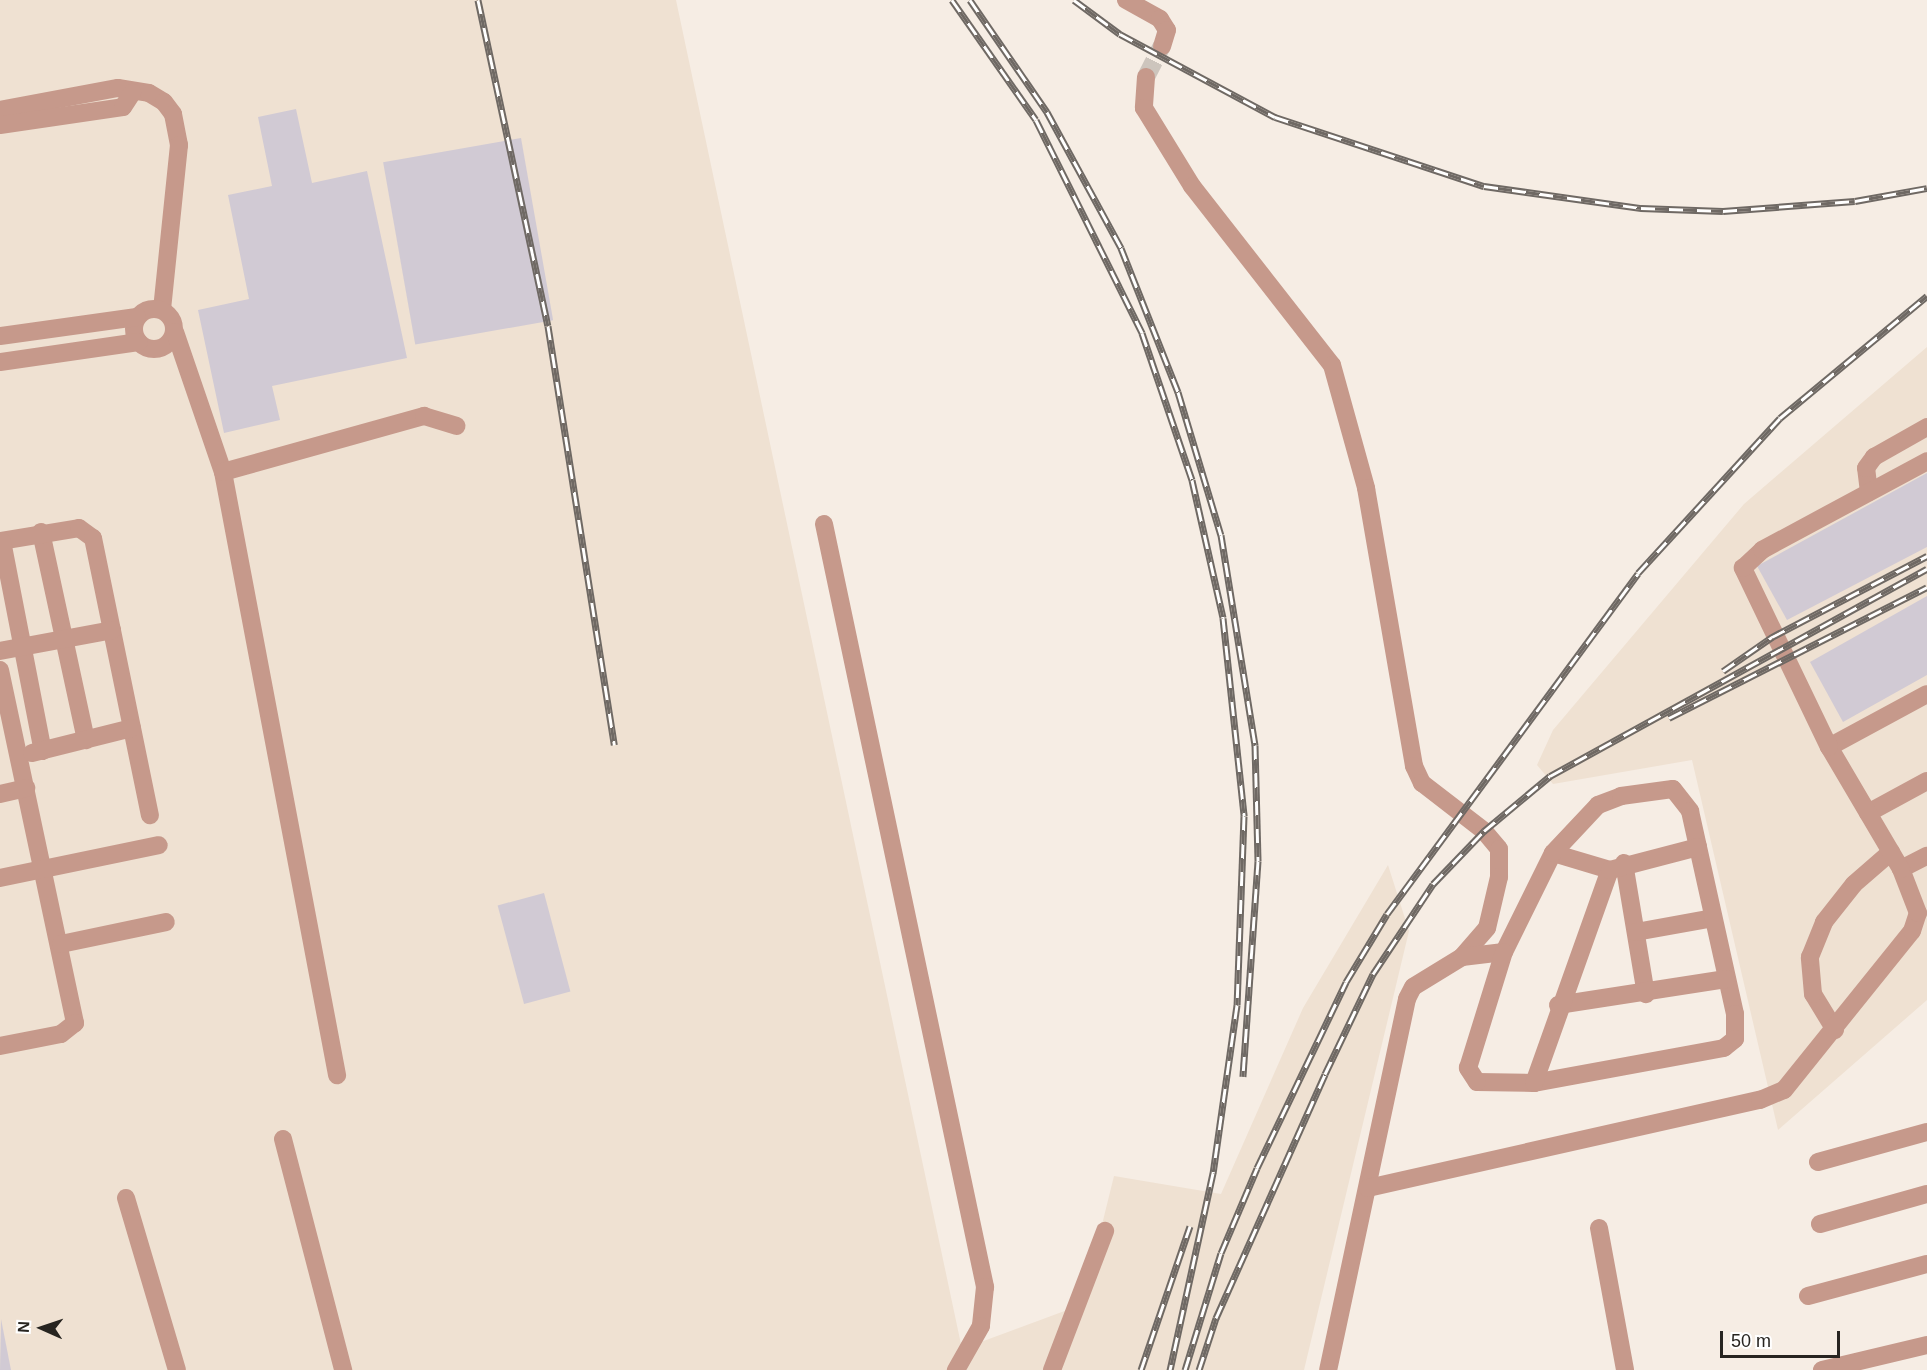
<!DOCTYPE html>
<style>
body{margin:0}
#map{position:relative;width:1927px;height:1370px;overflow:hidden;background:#f6ede4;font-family:Helvetica,sans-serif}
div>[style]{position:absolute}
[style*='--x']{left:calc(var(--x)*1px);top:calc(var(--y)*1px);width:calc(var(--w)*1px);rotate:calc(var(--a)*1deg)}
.built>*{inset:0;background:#efe1d2}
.building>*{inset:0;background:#d1cad4;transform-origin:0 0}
.minor-tunnel>*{height:18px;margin-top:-9px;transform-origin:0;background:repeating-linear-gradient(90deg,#cdc5bd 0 18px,transparent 0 27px)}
.minor>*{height:18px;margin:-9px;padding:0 9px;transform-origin:9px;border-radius:9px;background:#c6998b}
.minor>.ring{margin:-9px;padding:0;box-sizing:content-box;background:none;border:18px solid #c6998b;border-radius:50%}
.rail>*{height:7px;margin-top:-3.5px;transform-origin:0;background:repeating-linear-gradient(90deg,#fff 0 14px,#6f6964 0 28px);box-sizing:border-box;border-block:2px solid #6f6964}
span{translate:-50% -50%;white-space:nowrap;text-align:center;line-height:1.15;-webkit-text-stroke:4.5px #fff;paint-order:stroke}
.north{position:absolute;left:12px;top:1298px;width:60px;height:60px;-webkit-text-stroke:4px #fff;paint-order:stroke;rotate:273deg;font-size:16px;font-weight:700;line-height:24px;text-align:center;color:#272420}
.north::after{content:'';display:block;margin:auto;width:21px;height:27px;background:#272420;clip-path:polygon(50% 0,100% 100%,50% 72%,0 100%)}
.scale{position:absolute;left:1720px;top:1331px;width:120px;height:27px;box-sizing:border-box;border:3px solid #272420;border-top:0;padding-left:8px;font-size:18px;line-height:21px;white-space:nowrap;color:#272420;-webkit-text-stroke:4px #fff;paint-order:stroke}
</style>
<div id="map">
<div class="built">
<i style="clip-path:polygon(0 0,676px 0,962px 1349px,1070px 1309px,1092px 1265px,1114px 1176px,1221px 1194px,1303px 1008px,1388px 865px,1409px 931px,1304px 1370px,0 1370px)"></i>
<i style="clip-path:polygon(1927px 347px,1927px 1000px,1778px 1130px,1692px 760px,1553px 784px,1537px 765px,1553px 730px,1744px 504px)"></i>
</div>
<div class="building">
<i style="clip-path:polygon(296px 109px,312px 183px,367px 171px,407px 358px,272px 386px,280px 420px,224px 433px,198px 310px,249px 299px,228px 195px,272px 186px,258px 117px)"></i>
<i style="left:521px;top:138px;width:185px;height:140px;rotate:80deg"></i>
<i style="clip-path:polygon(1927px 473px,1927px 547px,1787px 620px,1757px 566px)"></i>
<i style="clip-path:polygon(1927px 596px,1927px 675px,1843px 722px,1810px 662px)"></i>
<i style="left:544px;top:893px;width:102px;height:48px;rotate:75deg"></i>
<i style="clip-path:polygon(1px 1319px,11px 1370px,0 1370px)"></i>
</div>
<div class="minor-tunnel">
<i style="--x:1146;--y:77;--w:35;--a:-63"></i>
</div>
<div class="minor">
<i style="--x:1126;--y:0;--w:39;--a:29"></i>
<i style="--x:1160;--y:19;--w:13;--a:58"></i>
<i style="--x:1167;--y:30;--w:17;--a:107"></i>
<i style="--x:1146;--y:77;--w:31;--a:94"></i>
<i style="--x:1144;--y:108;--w:92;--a:58.4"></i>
<i style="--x:1192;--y:186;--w:227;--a:52"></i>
<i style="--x:1332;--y:365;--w:128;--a:74.5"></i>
<i style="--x:1366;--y:488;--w:282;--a:80.2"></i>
<i style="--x:1414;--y:766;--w:19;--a:65"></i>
<i style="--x:1422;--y:783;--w:78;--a:37.7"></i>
<i style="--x:1484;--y:831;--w:23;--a:50"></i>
<i style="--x:1499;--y:849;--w:28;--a:90"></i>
<i style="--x:1499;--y:877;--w:52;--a:103.2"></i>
<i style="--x:1487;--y:928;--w:38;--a:131"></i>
<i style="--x:1462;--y:957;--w:57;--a:148.5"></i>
<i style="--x:1413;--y:987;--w:13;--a:117"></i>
<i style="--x:1407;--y:999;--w:379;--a:102"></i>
<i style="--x:0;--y:110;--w:120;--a:-10.6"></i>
<i style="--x:118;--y:88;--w:31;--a:9"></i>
<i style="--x:149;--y:93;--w:17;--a:31"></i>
<i style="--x:164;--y:102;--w:15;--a:53"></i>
<i style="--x:173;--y:114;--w:32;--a:79"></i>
<i style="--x:179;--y:145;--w:165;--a:95.9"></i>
<i style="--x:0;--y:125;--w:124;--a:-8.3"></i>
<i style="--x:123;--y:107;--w:17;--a:-57"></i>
<i class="ring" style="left:134px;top:309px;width:22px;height:22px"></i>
<i style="--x:175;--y:332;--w:148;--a:71.1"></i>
<i style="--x:223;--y:472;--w:614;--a:79.29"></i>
<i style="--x:0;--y:336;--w:138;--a:-7.9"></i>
<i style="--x:0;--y:362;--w:140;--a:-8.2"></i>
<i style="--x:223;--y:472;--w:209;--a:-15.6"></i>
<i style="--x:424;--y:416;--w:34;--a:17"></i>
<i style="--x:1869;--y:492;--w:24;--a:-97"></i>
<i style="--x:1866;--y:468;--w:14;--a:-54"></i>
<i style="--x:1874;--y:457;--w:61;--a:-29.5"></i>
<i style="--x:824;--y:524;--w:780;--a:78.08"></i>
<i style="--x:985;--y:1287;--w:39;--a:96"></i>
<i style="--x:981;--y:1326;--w:51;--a:119.6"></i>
<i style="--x:41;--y:532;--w:213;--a:77.8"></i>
<i style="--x:0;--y:541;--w:80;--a:-9.3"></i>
<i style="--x:79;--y:528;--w:17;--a:36"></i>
<i style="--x:93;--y:538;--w:283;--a:78.4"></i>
<i style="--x:2;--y:541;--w:214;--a:79"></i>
<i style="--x:0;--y:651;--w:114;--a:-10.6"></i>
<i style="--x:0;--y:670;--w:361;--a:78"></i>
<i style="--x:75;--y:1023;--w:18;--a:142"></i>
<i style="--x:61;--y:1034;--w:62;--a:168.9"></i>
<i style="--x:1829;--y:747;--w:111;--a:-28.4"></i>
<i style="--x:32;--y:753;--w:103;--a:-14"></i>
<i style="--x:0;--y:794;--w:27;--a:-13"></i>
<i style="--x:1868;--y:813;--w:67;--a:-28.5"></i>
<i style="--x:1553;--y:853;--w:59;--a:16.6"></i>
<i style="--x:1624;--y:863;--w:133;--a:80.5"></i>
<i style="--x:1901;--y:869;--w:29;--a:-27"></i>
<i style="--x:0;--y:878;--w:162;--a:-11.7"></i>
<i style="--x:1636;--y:932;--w:78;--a:-10.3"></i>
<i style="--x:61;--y:944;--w:107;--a:-11.8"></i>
<i style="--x:1462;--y:957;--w:42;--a:-6.8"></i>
<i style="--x:1504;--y:952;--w:110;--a:-63.7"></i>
<i style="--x:1553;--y:853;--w:66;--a:-46.8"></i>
<i style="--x:1598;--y:805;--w:25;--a:-21"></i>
<i style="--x:1621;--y:796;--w:52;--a:-7.7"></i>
<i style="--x:1673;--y:789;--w:28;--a:52"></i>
<i style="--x:1690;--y:811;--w:208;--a:77.5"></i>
<i style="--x:1735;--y:1014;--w:25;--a:90"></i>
<i style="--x:1735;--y:1039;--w:14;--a:141"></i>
<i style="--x:1724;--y:1048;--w:193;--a:169.6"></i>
<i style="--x:1534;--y:1083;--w:57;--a:-179"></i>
<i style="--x:1477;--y:1082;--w:17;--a:-123"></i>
<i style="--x:1468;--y:1068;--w:121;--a:-72.8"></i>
<i style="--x:1558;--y:1005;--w:170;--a:-8.8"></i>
<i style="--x:1835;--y:1030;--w:42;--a:-121.4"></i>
<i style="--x:1813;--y:994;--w:37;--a:-95"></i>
<i style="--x:1810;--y:957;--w:38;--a:-68"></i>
<i style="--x:1824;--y:922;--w:48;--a:-51.7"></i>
<i style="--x:1854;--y:884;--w:49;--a:-40.9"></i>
<i style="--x:1534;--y:1083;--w:226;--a:-70.4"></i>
<i style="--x:1610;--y:870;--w:91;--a:-14.6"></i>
<i style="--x:283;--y:1139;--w:239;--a:75.4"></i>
<i style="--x:1818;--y:1162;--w:113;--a:-15.4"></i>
<i style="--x:1368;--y:1188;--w:402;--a:-12.7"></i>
<i style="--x:1760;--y:1100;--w:26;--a:-23"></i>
<i style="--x:1784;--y:1090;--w:204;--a:-51.2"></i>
<i style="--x:1912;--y:931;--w:19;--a:-72"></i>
<i style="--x:1918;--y:913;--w:47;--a:-111.1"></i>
<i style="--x:1901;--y:869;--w:142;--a:-120.5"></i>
<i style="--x:1829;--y:747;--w:199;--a:-115.7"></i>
<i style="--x:1743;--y:568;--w:26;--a:-43"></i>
<i style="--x:1762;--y:550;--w:187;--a:-28.3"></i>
<i style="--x:126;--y:1198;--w:179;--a:73.5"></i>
<i style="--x:1820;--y:1224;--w:111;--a:-15.7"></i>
<i style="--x:1599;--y:1228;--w:144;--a:79.6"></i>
<i style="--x:1808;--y:1296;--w:123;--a:-15.1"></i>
<i style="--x:1052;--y:1370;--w:149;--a:-69.1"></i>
<i style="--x:1822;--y:1370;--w:108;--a:-13.4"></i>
</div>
<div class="rail">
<i style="--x:478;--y:0;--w:333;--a:77.9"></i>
<i style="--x:548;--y:326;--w:424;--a:81"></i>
<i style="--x:952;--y:0;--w:146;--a:55"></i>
<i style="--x:1036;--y:120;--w:238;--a:63.5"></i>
<i style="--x:1142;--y:333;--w:155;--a:71.2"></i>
<i style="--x:1192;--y:480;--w:141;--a:77.3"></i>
<i style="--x:1223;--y:618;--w:199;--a:83.9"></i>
<i style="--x:1244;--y:816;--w:189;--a:92.1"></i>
<i style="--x:1237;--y:1005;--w:170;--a:98.1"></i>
<i style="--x:1213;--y:1173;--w:202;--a:102.3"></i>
<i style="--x:970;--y:0;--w:136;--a:55.5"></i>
<i style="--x:1047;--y:112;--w:155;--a:61.4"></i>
<i style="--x:1121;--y:248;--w:155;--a:68.4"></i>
<i style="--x:1178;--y:392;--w:149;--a:73.3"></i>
<i style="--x:1221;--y:535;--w:213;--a:80.8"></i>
<i style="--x:1255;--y:745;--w:116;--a:88.5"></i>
<i style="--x:1258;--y:861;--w:216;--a:94"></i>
<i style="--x:1074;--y:0;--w:57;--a:36.5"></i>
<i style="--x:1120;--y:34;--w:176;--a:28.2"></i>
<i style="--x:1275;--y:117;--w:220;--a:18.3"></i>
<i style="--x:1484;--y:186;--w:159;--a:8"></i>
<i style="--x:1641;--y:208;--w:82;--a:2.1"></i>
<i style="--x:1723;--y:211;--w:132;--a:-4.3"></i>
<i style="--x:1855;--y:201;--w:73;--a:-10.2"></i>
<i style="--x:1723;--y:671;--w:60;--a:-34.8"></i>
<i style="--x:1772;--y:637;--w:175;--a:-27.6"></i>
<i style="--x:1669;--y:718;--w:289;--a:-26.9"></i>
<i style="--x:1141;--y:1370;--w:152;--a:-71.2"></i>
<i style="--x:1185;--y:1370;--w:122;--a:-72.9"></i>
<i style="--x:1221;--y:1253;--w:92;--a:-67"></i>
<i style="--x:1257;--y:1168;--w:206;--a:-64.4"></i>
<i style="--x:1346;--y:982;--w:79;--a:-58.9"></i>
<i style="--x:1387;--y:914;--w:423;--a:-53.6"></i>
<i style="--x:1638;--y:573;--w:210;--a:-47.5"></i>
<i style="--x:1780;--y:418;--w:191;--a:-39.7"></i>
<i style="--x:1199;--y:1370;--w:55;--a:-71.9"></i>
<i style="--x:1216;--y:1318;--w:267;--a:-65.9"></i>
<i style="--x:1325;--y:1074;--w:111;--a:-64.4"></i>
<i style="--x:1373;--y:974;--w:108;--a:-56.3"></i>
<i style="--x:1433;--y:884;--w:74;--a:-46.1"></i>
<i style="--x:1484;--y:831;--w:86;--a:-39.8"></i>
<i style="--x:1550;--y:776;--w:430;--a:-28.8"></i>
</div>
<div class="north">N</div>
<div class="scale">50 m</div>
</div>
